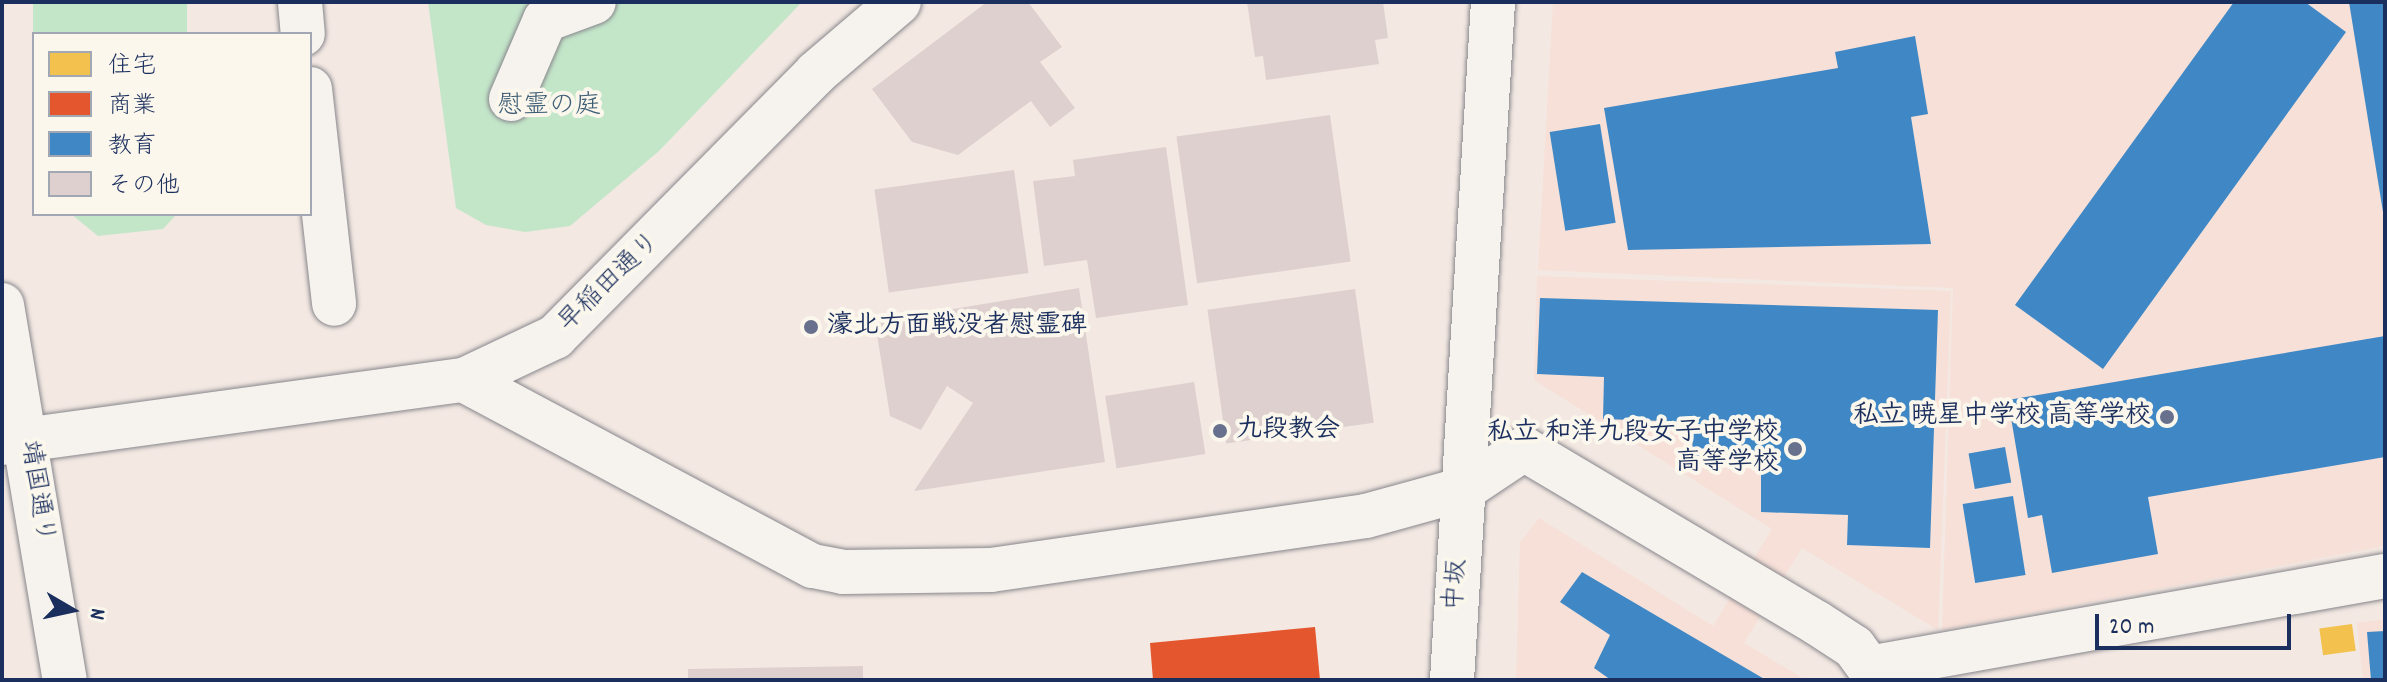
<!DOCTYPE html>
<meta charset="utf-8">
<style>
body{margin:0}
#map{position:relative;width:2387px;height:682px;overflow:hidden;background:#f3e8e2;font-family:Dekko,"Klee One",sans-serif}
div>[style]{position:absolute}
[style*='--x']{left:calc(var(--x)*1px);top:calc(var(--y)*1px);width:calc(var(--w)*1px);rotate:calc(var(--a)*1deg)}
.built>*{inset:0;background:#f7e0d8}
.green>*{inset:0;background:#c3e6c9;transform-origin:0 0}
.homes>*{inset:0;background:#f2c14e;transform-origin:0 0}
.shops>*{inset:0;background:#e4572e}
.schools>*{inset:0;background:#3f88c5;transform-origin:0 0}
.building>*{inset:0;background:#ded0ce;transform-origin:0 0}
.roads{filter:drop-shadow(0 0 2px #88878d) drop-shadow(0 0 2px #88878d)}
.minor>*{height:44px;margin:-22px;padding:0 22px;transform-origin:22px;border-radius:22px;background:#f6f3ef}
.major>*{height:44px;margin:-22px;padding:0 22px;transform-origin:22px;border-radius:22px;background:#f6f3ef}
.dots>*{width:22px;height:22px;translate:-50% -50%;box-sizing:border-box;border:4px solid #fbf7ec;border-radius:50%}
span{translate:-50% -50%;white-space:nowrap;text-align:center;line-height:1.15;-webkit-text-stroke:8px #fbf7ec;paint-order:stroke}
.park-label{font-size:26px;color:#3b5c74}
.street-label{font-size:26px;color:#1b2f5e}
.poi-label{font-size:26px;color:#1b2f5e;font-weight:700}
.left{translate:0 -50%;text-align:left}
.right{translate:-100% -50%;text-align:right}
.frame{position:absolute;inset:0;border:4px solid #1b2f5e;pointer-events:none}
.legend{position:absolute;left:32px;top:32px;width:280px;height:184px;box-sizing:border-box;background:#fbf7ec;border:2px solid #a1a7b3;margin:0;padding:10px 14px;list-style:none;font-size:24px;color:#1b2f5e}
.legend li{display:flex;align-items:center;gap:16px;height:40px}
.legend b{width:40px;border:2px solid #a1a7b3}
.north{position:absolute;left:32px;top:570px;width:80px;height:80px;-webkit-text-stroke:6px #fbf7ec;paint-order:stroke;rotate:99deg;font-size:22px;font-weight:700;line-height:32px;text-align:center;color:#1b2f5e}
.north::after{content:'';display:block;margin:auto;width:28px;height:36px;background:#1b2f5e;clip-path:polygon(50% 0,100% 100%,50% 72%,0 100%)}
.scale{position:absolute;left:2095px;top:614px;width:196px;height:36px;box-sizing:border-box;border:4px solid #1b2f5e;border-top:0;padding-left:10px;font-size:24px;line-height:28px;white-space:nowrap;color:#1b2f5e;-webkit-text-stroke:6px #fbf7ec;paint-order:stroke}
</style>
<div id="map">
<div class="built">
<i style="clip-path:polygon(1553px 2px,2385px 2px,2385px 546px,1942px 630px,1953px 288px,1538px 270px)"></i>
<i style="clip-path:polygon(1537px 276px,1951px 291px,1938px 630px,1802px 548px,1744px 643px,1806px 680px,1516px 680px,1520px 542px,1539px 518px,1713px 626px,1772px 529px,1534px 380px)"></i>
<i style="clip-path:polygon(2385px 619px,2385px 680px,2363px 680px,2357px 623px)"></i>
</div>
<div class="green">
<i style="left:33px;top:2px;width:154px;height:32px"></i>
<i style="clip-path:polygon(428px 2px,802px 2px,659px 151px,570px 226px,525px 232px,486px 225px,456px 208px)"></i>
<i style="clip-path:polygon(71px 214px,177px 214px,163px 229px,98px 236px)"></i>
</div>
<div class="homes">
<i style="left:2352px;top:624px;width:27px;height:33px;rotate:82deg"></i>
</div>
<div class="shops">
<i style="clip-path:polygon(1315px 627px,1320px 680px,1153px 680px,1150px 643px)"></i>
</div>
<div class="schools">
<i style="clip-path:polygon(2234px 2px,2305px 2px,2346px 32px,2103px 369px,2015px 305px)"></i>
<i style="clip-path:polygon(2349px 2px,2385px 2px,2385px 212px,2383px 212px)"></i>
<i style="clip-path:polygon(1915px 36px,1928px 114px,1911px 117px,1931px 244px,1628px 250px,1604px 108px,1838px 68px,1835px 52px)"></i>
<i style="left:1600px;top:124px;width:100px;height:51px;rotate:81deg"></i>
<i style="clip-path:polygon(1540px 298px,1938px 310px,1930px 548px,1847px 545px,1848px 515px,1761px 512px,1761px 465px,1692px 462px,1693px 422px,1603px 419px,1604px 377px,1537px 374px)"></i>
<i style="clip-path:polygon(2385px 336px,2385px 457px,2148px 497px,2158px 554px,2052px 573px,2042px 515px,2028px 518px,2008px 400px)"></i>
<i style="left:2005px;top:447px;width:36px;height:37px;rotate:80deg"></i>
<i style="left:2013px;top:496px;width:80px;height:51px;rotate:81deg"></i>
<i style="clip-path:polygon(1582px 572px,1766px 680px,1611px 680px,1594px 668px,1610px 635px,1560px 602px)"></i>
<i style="clip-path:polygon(2385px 631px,2385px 680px,2371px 680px,2367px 632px)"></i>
</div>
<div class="building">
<i style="clip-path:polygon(987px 2px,1028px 2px,1062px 47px,1040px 62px,1075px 108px,1050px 127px,1031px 101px,958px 155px,912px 142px,872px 89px)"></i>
<i style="clip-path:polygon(1247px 2px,1383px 2px,1388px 38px,1375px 40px,1379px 64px,1266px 80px,1263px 56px,1255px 57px)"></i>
<i style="left:1330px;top:115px;width:148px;height:155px;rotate:82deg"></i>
<i style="clip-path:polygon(1166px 147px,1188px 305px,1096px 318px,1087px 260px,1044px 266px,1033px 181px,1075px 176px,1073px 160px)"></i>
<i style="left:1014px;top:170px;width:104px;height:141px;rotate:82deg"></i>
<i style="clip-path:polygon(1079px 288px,1105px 462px,914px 491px,973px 403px,947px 386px,921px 430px,890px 416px,875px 322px)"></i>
<i style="left:1355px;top:289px;width:135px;height:149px;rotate:82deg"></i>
<i style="left:1194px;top:382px;width:73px;height:90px;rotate:81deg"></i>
<i style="clip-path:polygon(863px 666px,863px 680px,688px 680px,688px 669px)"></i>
</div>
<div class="roads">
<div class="minor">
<i style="--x:300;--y:2;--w:32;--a:85"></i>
<i style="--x:310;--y:89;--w:216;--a:83.6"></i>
<i style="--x:511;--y:99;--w:86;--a:-66.7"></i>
<i style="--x:545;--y:20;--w:52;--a:-20.2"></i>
<i style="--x:464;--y:380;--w:395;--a:28.1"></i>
<i style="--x:813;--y:566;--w:31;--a:11"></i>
<i style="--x:843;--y:572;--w:148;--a:-0.8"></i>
<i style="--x:991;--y:570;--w:379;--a:-8.2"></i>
<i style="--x:1366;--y:516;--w:102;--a:-15.4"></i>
<i style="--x:1464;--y:489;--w:72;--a:-33.7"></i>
<i style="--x:1524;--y:449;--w:341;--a:30.7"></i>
<i style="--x:1817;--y:623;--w:44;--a:33"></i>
<i style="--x:1854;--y:647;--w:26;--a:54"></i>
<i style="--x:1869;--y:668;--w:524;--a:-10.11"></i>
<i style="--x:2;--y:443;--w:466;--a:-7.8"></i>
<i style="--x:464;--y:380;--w:101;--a:-25.3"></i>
<i style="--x:555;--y:337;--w:371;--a:-45.3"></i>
<i style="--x:816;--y:73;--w:109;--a:-40.5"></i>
<i style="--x:1452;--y:680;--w:679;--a:-86.54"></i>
</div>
<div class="major">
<i style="--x:2;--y:305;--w:380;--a:80.5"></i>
</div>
</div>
<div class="dots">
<i style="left:811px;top:327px;background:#67708c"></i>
<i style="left:2167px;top:417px;background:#67708c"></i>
<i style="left:1220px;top:431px;background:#67708c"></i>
<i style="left:1795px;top:449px;background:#67708c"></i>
</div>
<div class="park-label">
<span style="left:549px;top:107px">慰霊の庭</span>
</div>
<div class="street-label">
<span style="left:610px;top:283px;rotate:-44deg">早稲田通り</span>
<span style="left:36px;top:492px;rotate:81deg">靖国通り</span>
<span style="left:1457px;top:585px;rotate:-86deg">中坂</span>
</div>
<div class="poi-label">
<span class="left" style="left:827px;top:327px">濠北方面戦没者慰霊碑</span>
<span class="right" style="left:2151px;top:417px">私立 暁星中学校 高等学校</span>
<span class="left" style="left:1236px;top:431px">九段教会</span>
<span class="right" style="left:1779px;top:449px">私立 和洋九段女子中学校<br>高等学校</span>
</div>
<div class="frame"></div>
<ul class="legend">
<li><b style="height:22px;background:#f2c14e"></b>住宅</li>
<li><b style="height:22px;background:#e4572e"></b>商業</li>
<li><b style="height:22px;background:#3f88c5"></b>教育</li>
<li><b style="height:22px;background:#ded0ce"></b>その他</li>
</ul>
<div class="north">N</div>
<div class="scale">20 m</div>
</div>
